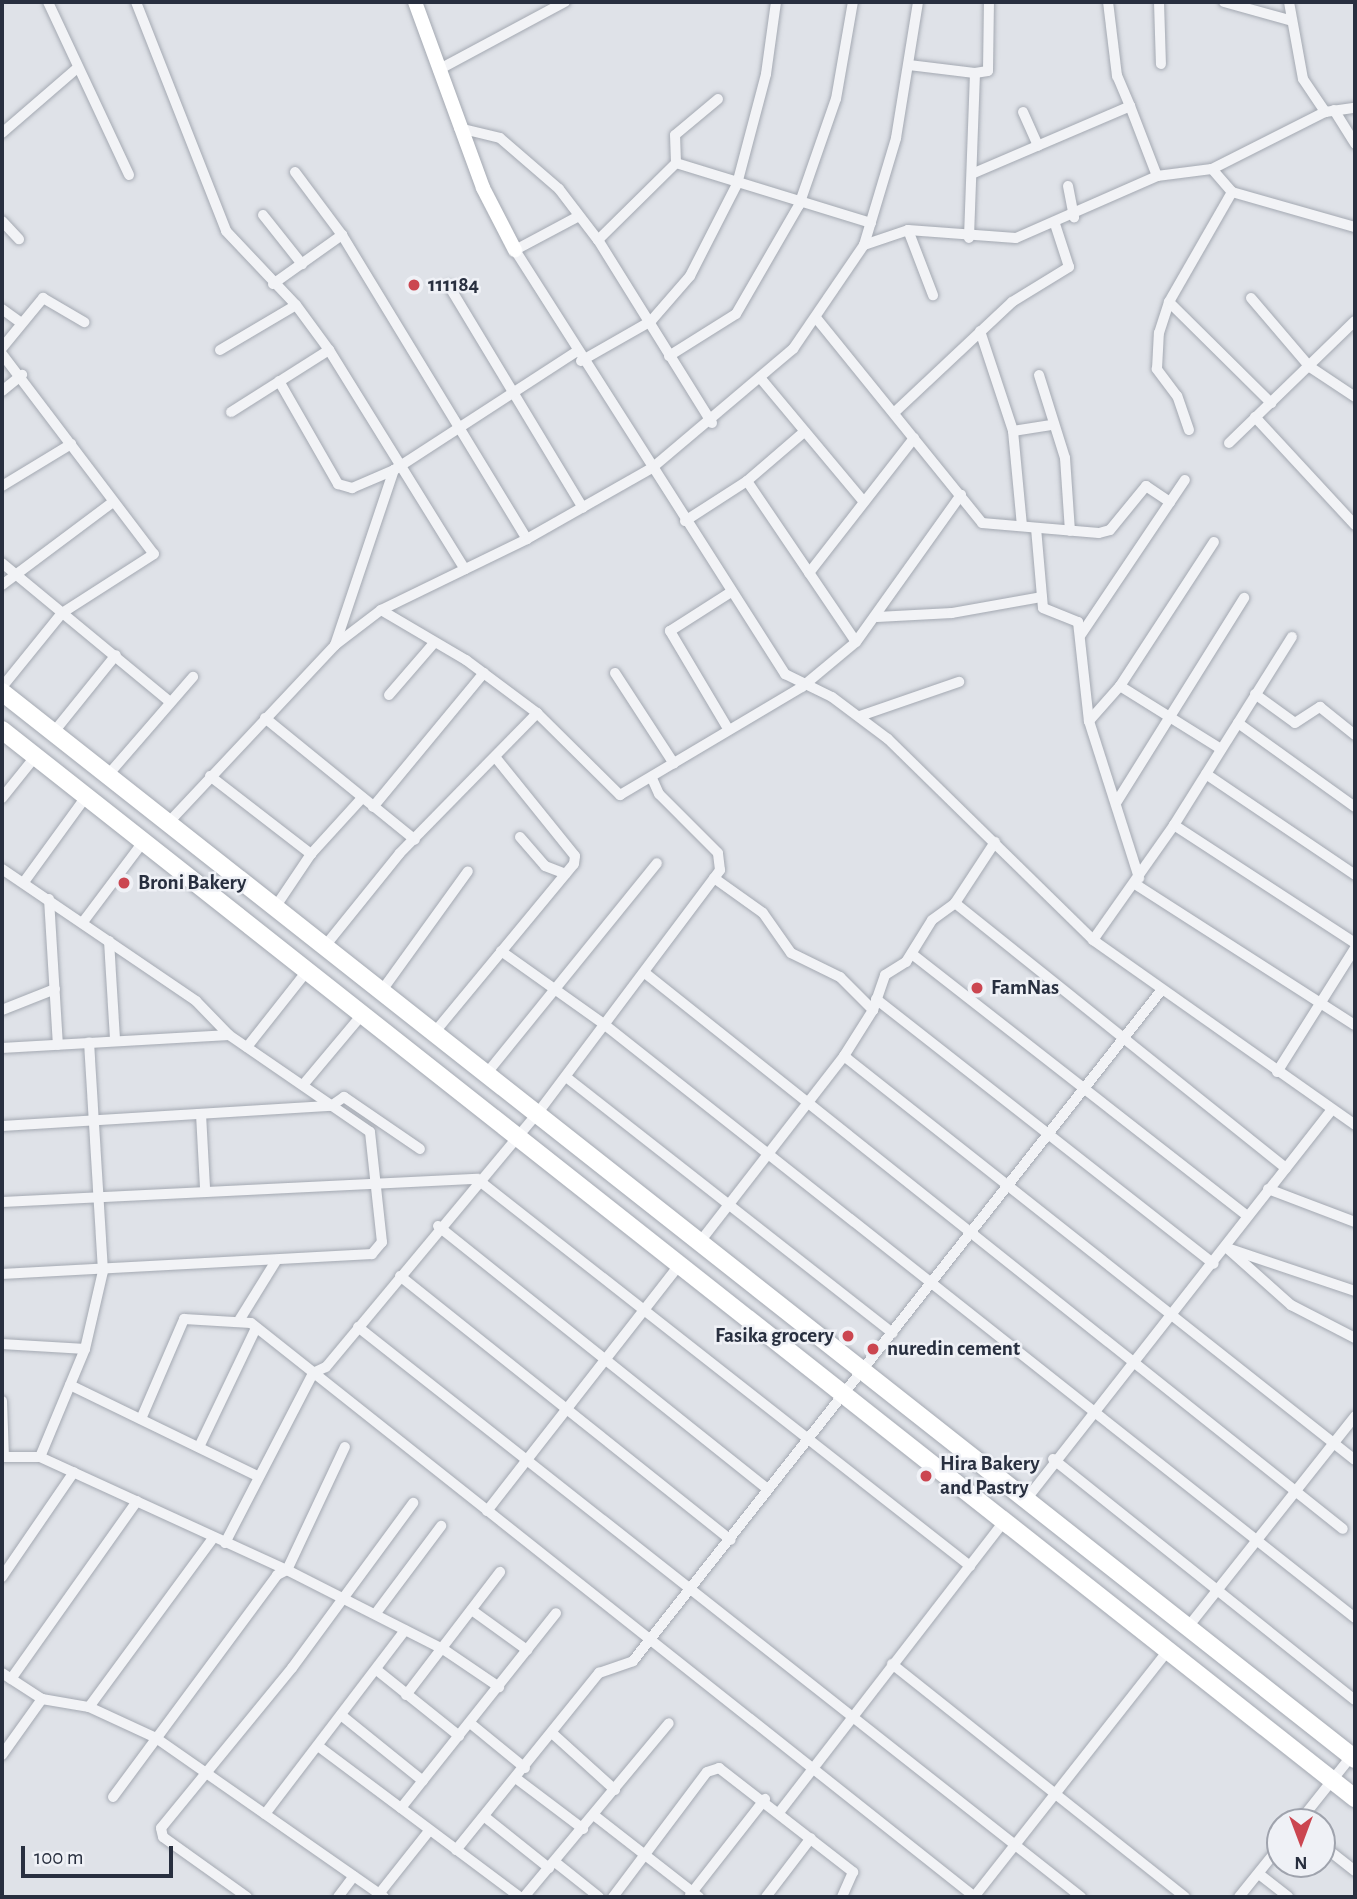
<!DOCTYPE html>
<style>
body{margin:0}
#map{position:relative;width:1357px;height:1899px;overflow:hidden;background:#dfe2e8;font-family:"Alegreya Sans",sans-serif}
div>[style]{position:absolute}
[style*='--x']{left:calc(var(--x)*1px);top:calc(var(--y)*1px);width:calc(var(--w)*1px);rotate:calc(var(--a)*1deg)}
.roads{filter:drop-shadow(0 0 2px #a4a9b2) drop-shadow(0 0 2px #a4a9b2)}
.street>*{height:10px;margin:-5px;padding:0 5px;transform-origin:5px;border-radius:5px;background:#f2f3f6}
.secondary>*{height:14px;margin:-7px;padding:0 7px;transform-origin:7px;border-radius:7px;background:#fff}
.highway>*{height:18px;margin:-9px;padding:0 9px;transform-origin:9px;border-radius:9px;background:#fff}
.dots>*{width:19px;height:19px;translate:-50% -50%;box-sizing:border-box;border:4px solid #eff1f6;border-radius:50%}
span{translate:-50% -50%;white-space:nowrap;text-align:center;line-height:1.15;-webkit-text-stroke:5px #eff1f6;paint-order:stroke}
.poi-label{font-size:21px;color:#282f3f;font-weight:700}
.left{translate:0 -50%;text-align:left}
.right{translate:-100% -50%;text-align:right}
.frame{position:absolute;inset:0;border:4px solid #282f3f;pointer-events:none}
.north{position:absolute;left:1266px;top:1808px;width:70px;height:70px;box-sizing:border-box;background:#eff1f6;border:2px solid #9fa3ad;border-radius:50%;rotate:180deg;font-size:19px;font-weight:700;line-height:28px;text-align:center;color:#282f3f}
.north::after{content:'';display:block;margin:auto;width:24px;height:32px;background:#cb4650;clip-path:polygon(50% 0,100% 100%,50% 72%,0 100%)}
.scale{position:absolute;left:21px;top:1846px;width:152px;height:32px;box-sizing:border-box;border:4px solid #282f3f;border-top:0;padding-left:9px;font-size:21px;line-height:24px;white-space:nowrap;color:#282f3f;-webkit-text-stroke:5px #eff1f6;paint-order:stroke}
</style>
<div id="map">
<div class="roads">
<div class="street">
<i style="--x:48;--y:2;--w:191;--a:64.9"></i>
<i style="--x:136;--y:2;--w:246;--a:68.5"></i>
<i style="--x:226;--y:231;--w:102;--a:46.6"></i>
<i style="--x:296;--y:305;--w:56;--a:53.7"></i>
<i style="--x:329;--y:350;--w:258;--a:58.2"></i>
<i style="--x:1159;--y:2;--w:62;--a:88.2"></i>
<i style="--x:1224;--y:2;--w:67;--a:15.5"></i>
<i style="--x:1289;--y:2;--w:78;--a:79.7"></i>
<i style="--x:1303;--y:79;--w:40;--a:56"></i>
<i style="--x:909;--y:65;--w:66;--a:6.9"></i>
<i style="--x:975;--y:73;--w:165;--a:92.1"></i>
<i style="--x:438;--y:70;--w:144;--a:-28.2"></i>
<i style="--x:975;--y:73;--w:13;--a:-9"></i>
<i style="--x:988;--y:71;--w:69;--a:-89.2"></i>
<i style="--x:1130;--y:106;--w:75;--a:68.9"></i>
<i style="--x:1334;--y:110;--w:40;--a:58"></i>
<i style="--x:1023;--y:112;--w:37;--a:66"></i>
<i style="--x:459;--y:128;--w:42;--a:13.7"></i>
<i style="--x:500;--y:138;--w:78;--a:40.8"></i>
<i style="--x:559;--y:189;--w:64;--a:52.6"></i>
<i style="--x:2;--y:133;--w:96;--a:-40.8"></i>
<i style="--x:676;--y:163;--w:28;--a:-92"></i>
<i style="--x:675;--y:135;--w:56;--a:-39.9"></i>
<i style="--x:1212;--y:169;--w:30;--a:49"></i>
<i style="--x:1232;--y:192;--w:128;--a:15.9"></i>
<i style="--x:295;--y:172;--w:79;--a:53.3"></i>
<i style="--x:342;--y:235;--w:356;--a:58.7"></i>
<i style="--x:974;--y:173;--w:170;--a:-23.2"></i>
<i style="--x:1130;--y:106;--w:33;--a:-113"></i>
<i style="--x:1117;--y:76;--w:75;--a:-96.9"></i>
<i style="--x:1068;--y:186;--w:32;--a:79"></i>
<i style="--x:263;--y:215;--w:63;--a:51.5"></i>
<i style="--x:579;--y:216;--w:72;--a:152"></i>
<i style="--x:515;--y:250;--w:503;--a:57.51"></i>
<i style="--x:785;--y:674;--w:52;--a:26.1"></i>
<i style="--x:832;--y:697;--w:70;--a:36.9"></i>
<i style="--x:888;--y:739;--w:287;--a:44.4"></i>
<i style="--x:1093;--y:940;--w:321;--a:35.2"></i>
<i style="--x:2;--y:221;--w:25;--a:47"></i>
<i style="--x:908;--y:230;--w:70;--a:69"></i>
<i style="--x:864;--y:245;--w:46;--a:-18.8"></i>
<i style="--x:908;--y:230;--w:108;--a:4.2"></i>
<i style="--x:1016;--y:238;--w:154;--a:-23.7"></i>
<i style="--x:1157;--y:176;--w:55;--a:-7.3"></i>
<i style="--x:1212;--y:169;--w:127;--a:-26.8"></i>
<i style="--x:1325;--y:112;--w:30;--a:-8"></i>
<i style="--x:273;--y:284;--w:85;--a:-35.4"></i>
<i style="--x:449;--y:286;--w:259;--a:58.9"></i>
<i style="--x:1251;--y:298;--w:91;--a:49.5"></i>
<i style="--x:1310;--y:367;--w:54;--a:33.7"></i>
<i style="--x:1169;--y:302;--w:144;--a:44.7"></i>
<i style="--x:2;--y:309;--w:24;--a:36"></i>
<i style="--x:817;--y:319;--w:262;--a:51"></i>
<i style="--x:982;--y:523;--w:117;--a:4.9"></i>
<i style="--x:1099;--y:533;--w:11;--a:-15"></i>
<i style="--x:1110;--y:530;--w:57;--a:-50.7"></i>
<i style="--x:1146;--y:486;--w:29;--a:34"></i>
<i style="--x:980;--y:331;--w:105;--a:71.7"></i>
<i style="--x:1013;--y:431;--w:95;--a:84.6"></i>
<i style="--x:2;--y:348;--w:65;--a:-50.6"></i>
<i style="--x:43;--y:298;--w:48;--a:30.3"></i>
<i style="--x:220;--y:350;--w:88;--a:-30.6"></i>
<i style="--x:2;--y:354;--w:251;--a:52.8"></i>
<i style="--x:154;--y:554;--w:109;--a:147.3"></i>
<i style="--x:62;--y:613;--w:95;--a:129"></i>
<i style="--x:669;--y:356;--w:79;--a:-32.1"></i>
<i style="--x:736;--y:314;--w:126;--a:-60"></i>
<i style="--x:799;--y:205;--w:112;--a:-70.8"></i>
<i style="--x:836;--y:99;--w:98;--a:-80.1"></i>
<i style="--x:581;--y:361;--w:81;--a:-29.7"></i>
<i style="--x:651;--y:321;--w:60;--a:-49.1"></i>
<i style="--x:690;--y:276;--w:103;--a:-62.9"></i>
<i style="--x:737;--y:184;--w:114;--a:-75.2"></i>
<i style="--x:766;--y:74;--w:73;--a:-82.1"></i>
<i style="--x:1039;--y:375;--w:87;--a:72.6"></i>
<i style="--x:1065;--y:458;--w:73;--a:86.1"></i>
<i style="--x:762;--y:380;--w:158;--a:50.1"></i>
<i style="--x:279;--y:381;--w:119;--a:60.2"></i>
<i style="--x:338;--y:484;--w:15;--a:16"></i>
<i style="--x:352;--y:488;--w:46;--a:-23.2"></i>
<i style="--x:2;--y:391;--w:26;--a:-39"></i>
<i style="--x:896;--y:411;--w:159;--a:-43.2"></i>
<i style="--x:1012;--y:302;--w:67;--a:-31.6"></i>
<i style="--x:1069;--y:267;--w:45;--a:-108"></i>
<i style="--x:231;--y:412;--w:116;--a:-32.3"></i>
<i style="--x:1255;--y:417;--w:147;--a:47.2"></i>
<i style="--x:712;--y:423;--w:216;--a:-121.9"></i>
<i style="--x:598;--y:240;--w:110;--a:-44.6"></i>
<i style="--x:676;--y:163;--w:204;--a:17.1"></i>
<i style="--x:1189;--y:430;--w:36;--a:-109"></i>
<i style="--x:1177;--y:396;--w:34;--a:-127"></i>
<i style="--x:1157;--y:369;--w:36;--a:-87"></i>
<i style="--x:1159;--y:333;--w:33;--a:-72"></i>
<i style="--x:1169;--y:302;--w:127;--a:-60.2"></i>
<i style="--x:1013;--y:431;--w:37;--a:-9"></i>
<i style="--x:1229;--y:443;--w:175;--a:-44.1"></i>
<i style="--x:747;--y:481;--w:194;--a:55.9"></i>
<i style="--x:2;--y:486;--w:81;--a:-31.3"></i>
<i style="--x:685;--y:521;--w:74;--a:-32.8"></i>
<i style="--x:747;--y:481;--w:75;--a:-40.7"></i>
<i style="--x:1036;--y:528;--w:80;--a:85"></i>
<i style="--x:1043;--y:608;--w:38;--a:22"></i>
<i style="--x:1078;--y:622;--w:100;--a:83.7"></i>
<i style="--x:1089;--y:721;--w:165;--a:72.3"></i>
<i style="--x:2;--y:563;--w:218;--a:39.6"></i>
<i style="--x:809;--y:573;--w:171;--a:-52.1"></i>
<i style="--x:2;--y:585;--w:139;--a:-36.8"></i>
<i style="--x:381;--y:610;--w:99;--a:30.5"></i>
<i style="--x:466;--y:660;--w:89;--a:36.7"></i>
<i style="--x:537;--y:713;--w:117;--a:44.7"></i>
<i style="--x:620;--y:795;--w:212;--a:-30.7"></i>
<i style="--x:802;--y:687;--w:70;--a:-39.8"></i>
<i style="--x:856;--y:642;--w:181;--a:-54.5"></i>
<i style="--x:877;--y:617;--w:75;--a:-3.1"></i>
<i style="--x:952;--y:613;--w:91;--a:-10.1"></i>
<i style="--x:1080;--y:636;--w:188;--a:-56.1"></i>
<i style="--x:335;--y:645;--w:185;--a:-71.4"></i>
<i style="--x:394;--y:470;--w:217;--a:-33"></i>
<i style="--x:615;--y:673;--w:108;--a:57"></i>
<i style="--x:1120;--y:686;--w:119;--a:32"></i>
<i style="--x:1255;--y:694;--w:49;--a:35.9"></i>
<i style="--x:1295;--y:723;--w:30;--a:-33"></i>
<i style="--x:1320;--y:707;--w:45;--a:38.7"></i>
<i style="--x:389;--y:695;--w:69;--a:-49.1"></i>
<i style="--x:860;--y:716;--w:105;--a:-19"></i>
<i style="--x:265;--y:718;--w:193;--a:39.1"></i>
<i style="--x:1089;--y:721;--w:47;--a:-48.5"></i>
<i style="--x:1120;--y:686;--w:172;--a:-56.9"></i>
<i style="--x:1238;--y:723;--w:144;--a:35.7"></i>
<i style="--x:727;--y:727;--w:112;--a:-120.7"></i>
<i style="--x:670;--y:631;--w:72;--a:-32.6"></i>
<i style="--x:53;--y:733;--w:100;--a:-51.1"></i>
<i style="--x:1206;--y:774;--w:180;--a:34.1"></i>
<i style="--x:108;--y:775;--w:130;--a:-49.1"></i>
<i style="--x:210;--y:776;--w:128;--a:37.7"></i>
<i style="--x:2;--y:798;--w:53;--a:-51.2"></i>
<i style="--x:1116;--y:803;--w:242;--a:-58"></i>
<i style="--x:373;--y:807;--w:174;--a:-50.4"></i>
<i style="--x:169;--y:822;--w:243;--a:-46.8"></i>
<i style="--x:335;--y:645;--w:58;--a:-37.3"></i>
<i style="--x:381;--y:610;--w:162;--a:-25.9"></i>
<i style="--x:527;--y:539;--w:144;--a:-29.6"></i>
<i style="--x:652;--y:468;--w:185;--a:-40.2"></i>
<i style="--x:793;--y:349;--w:126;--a:-55.7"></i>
<i style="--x:864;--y:245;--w:112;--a:-73.3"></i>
<i style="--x:896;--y:138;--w:138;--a:-80.8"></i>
<i style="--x:1174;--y:825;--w:216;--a:33.1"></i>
<i style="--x:520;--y:837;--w:38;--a:49"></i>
<i style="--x:545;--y:866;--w:22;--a:21"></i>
<i style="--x:2;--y:869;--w:235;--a:34.2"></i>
<i style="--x:196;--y:1001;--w:47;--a:45.9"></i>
<i style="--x:229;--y:1035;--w:171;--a:34.5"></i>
<i style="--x:370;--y:1132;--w:111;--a:83.8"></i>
<i style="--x:382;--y:1242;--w:16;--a:130"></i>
<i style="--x:372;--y:1254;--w:371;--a:176.9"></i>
<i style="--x:714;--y:878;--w:60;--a:35.5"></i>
<i style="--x:763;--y:913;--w:49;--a:55"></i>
<i style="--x:791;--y:953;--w:55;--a:26.1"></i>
<i style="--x:840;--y:977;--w:47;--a:45"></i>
<i style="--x:24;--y:882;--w:104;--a:-54"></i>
<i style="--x:1135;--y:884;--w:261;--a:32.7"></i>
<i style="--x:49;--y:899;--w:146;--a:86.5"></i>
<i style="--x:955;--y:903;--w:424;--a:38.7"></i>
<i style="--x:276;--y:906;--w:63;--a:-56.1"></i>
<i style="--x:311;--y:854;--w:76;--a:-47.7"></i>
<i style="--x:83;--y:922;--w:100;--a:-53.1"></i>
<i style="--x:1093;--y:940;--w:141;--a:-54.8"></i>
<i style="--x:1174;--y:825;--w:222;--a:-57.9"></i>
<i style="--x:109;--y:941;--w:98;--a:86.5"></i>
<i style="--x:325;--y:946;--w:119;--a:-51.1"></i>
<i style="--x:400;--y:853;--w:196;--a:-45.6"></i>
<i style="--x:501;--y:951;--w:128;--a:35.4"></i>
<i style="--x:605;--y:1025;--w:956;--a:38.33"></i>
<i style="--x:912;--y:954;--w:425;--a:38"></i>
<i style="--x:645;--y:973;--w:892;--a:38.54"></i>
<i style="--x:383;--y:989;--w:145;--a:-54.2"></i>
<i style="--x:876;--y:999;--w:429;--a:38.1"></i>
<i style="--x:2;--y:1010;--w:57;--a:-21.6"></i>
<i style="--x:434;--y:1033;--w:219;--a:-50.4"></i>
<i style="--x:574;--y:864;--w:8;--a:-83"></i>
<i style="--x:575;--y:856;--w:126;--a:-128.9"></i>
<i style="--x:247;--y:1047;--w:97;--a:-51.7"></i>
<i style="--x:2;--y:1048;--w:227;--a:-3.3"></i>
<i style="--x:844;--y:1056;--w:651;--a:38.33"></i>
<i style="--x:1277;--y:1072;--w:146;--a:-57.8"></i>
<i style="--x:487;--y:1073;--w:270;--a:-51"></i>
<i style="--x:566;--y:1077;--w:415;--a:38.1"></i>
<i style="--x:303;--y:1085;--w:90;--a:-50"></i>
<i style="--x:201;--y:1114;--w:74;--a:86.9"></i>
<i style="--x:2;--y:1126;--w:330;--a:-3.5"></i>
<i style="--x:331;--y:1106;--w:16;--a:-35"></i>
<i style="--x:344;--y:1097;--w:92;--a:34.4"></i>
<i style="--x:1268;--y:1189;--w:93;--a:20.8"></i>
<i style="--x:2;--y:1202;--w:476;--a:-2.8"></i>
<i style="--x:477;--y:1179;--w:627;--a:38.13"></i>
<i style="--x:438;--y:1226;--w:422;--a:38.6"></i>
<i style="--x:699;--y:1243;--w:237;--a:-52.2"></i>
<i style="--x:844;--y:1056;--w:54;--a:-57.8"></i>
<i style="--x:873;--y:1010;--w:37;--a:-71"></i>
<i style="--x:885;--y:975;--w:25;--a:-32"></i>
<i style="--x:906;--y:962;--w:49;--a:-58.2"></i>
<i style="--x:932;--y:920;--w:29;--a:-36"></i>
<i style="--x:955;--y:903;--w:73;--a:-56.7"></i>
<i style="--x:1227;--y:1248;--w:86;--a:41.7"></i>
<i style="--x:1291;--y:1305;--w:72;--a:27.3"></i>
<i style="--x:1227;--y:1248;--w:135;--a:18.6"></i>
<i style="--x:400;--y:1276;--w:423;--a:38.6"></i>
<i style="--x:240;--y:1319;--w:68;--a:-58.2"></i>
<i style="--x:358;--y:1327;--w:921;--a:38.25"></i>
<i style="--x:2;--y:1344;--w:83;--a:3.4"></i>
<i style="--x:70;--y:1385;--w:206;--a:25.9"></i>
<i style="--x:2;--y:1401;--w:56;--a:88"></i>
<i style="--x:141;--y:1419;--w:109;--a:-66.7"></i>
<i style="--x:184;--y:1319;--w:67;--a:3.4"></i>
<i style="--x:251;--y:1323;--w:924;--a:38.41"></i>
<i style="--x:199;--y:1447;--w:132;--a:-64.4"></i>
<i style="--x:2;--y:1457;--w:38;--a:0"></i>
<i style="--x:40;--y:1457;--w:272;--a:24.6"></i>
<i style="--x:287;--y:1570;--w:175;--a:26.9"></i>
<i style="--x:443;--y:1649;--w:68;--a:34.2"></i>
<i style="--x:40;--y:1457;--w:117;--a:-67.4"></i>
<i style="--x:85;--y:1349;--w:80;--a:-77"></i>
<i style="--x:103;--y:1271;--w:229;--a:-93.5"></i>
<i style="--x:1053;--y:1459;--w:386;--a:38.6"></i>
<i style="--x:1025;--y:1501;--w:497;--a:-51.9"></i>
<i style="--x:487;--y:1511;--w:312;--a:-52"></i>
<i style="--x:225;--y:1543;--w:191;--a:-62.6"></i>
<i style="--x:313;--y:1373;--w:14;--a:-25"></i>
<i style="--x:326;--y:1367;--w:329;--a:-50.2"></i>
<i style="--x:537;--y:1114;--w:305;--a:-53.1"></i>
<i style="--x:720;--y:870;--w:17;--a:-97"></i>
<i style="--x:718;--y:853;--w:83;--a:-135"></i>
<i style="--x:659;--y:794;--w:17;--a:-114"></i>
<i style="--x:2;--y:1577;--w:127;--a:-55.6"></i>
<i style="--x:473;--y:1611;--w:67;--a:35.8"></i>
<i style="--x:376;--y:1613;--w:109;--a:-53.2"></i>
<i style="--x:1188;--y:1627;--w:269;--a:-51.6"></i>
<i style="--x:892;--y:1664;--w:374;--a:38.5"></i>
<i style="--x:378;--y:1671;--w:104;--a:38.7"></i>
<i style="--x:2;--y:1673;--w:48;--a:33"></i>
<i style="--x:42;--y:1699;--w:48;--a:9.7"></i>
<i style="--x:89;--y:1707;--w:74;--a:24.8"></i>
<i style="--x:156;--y:1738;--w:278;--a:34.9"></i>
<i style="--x:11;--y:1679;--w:218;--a:-54.7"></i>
<i style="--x:406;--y:1695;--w:155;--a:-52.6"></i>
<i style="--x:89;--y:1707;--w:210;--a:-53.7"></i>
<i style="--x:341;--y:1715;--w:105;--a:38.8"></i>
<i style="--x:470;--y:1723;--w:71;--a:39.3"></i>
<i style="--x:552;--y:1733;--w:85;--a:42.1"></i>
<i style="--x:318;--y:1746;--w:252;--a:36.8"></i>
<i style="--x:2;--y:1755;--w:69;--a:-54.5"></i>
<i style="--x:517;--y:1779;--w:83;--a:37.1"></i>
<i style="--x:113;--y:1797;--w:276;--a:-53.5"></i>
<i style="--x:277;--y:1575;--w:11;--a:-27"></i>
<i style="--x:287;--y:1570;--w:136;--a:-64.8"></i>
<i style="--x:401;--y:1808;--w:249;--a:-51.5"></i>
<i style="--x:781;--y:1810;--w:365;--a:-52.3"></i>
<i style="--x:265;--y:1814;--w:231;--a:-52.7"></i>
<i style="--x:595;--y:1816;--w:132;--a:37.9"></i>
<i style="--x:485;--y:1817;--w:82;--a:38.6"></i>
<i style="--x:1299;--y:1822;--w:87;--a:-51.5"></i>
<i style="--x:1322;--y:1845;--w:42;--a:38.2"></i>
<i style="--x:456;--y:1850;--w:228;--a:-51.1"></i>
<i style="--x:599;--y:1673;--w:36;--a:-19"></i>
<i style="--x:633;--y:1661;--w:852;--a:-51.77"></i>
<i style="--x:555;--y:1862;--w:56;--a:38.5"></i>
<i style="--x:1259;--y:1874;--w:37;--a:38"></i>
<i style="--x:379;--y:1894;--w:80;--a:-51.6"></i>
<i style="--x:690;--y:1895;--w:122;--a:-52"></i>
<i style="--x:247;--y:1897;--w:103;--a:-144.5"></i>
<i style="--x:163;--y:1837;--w:9;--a:-103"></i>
<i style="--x:161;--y:1828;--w:207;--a:-50.7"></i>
<i style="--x:292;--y:1668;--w:205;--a:-53.7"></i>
<i style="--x:338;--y:1897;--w:26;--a:-53"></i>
<i style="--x:524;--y:1897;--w:226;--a:-50.2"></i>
<i style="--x:613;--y:1897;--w:156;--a:-53.1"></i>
<i style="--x:707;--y:1772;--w:13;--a:-18"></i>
<i style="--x:719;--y:1768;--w:170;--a:37.8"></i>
<i style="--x:853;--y:1872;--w:27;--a:114"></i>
<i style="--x:766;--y:1897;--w:74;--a:-52.7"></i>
<i style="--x:974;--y:1897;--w:315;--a:-51.8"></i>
<i style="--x:1239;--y:1897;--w:65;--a:-51.2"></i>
</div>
<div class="secondary">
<i style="--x:415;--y:2;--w:198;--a:69.9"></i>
<i style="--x:483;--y:188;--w:70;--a:62.7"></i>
</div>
<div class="highway">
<i style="--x:2;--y:692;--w:1723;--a:38.26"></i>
<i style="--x:2;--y:730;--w:1724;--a:38.29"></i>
</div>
</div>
<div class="dots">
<i style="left:414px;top:285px;background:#cb4650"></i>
<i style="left:124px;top:883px;background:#cb4650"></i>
<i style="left:977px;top:988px;background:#cb4650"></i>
<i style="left:848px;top:1336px;background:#cb4650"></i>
<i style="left:873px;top:1349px;background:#cb4650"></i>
<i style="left:926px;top:1476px;background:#cb4650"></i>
</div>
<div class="poi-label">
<span class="left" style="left:428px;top:285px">111184</span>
<span class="left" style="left:138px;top:883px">Broni Bakery</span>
<span class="left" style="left:991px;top:988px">FamNas</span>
<span class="right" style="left:834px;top:1336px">Fasika grocery</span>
<span class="left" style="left:887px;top:1349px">nuredin cement</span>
<span class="left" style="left:940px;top:1476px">Hira Bakery<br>and Pastry</span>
</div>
<div class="frame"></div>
<div class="north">N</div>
<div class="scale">100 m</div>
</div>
